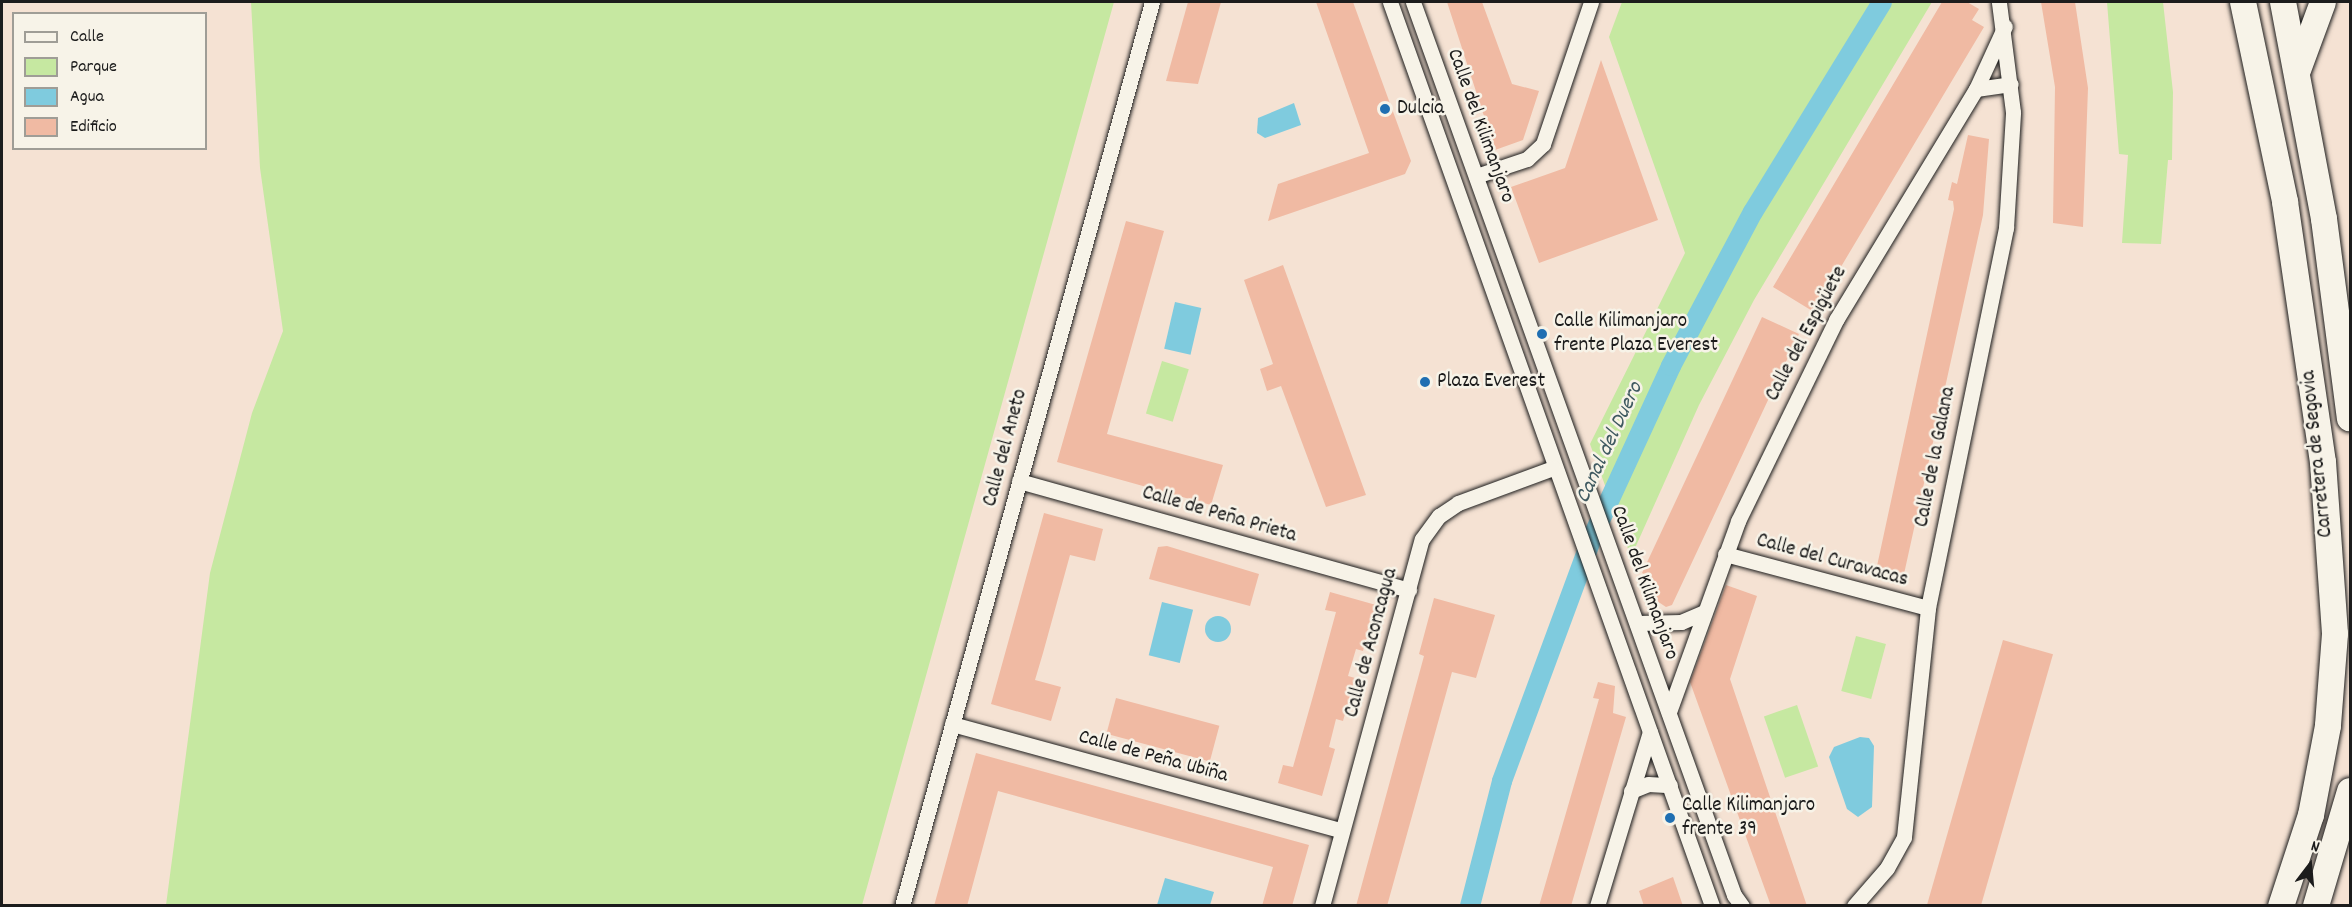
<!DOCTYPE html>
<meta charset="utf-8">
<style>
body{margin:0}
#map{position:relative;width:2352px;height:907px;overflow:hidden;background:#f5e2d3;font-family:Dekko,sans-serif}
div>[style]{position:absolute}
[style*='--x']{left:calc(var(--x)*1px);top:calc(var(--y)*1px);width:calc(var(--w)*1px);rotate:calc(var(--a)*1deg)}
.green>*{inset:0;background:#c6e8a1;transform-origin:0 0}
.water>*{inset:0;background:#7fcbde;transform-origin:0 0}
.round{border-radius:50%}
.canal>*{height:20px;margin:-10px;padding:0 10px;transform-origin:10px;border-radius:10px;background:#7fcbde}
.building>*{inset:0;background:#f0baa3;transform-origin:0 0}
.roads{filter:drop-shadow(0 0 2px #1c1c1c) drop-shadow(0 0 2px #1c1c1c)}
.minor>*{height:15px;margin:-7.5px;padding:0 7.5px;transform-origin:7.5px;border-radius:7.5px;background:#f7f3e8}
.trunk>*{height:26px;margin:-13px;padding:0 13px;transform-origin:13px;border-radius:13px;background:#f7f3e8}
.dots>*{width:16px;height:16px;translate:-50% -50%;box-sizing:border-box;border:3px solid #f7f3e8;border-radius:50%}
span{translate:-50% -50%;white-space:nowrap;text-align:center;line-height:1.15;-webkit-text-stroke:5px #f7f3e8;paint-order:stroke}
.poi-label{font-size:21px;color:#1c1c1c}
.left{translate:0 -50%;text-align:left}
.street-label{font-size:21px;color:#1c1c1c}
.water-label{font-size:22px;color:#3f5960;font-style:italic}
.frame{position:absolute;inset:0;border:3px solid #1c1c1c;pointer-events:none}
.legend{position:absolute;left:12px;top:12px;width:195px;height:138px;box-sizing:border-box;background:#f7f3e8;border:2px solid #9f9d96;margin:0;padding:8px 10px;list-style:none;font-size:18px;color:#1c1c1c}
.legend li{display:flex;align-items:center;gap:12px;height:30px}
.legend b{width:30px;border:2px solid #9f9d96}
.north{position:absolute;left:2280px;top:835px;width:60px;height:60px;-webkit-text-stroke:4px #f7f3e8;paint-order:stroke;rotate:16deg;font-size:16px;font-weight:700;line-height:24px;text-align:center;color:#1c1c1c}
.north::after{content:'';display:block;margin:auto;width:21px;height:27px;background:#1c1c1c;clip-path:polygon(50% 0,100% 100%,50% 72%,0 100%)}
</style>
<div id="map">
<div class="green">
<i style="clip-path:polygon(251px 2px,1114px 2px,862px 905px,166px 905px,210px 573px,252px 413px,283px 331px,260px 168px)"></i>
<i style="clip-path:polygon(1622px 2px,1932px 2px,1754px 300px,1699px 405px,1631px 557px,1590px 444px,1685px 253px,1609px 37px)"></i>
<i style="clip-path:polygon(2107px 2px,2163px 2px,2173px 92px,2172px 160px,2168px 160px,2161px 244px,2122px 243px,2128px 155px,2119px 154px)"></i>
<i style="left:1162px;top:361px;width:28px;height:55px;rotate:17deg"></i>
<i style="left:1856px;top:636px;width:31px;height:57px;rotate:15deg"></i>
<i style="left:1797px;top:705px;width:65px;height:35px;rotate:71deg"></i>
</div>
<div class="water">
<i style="clip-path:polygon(1294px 103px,1301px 125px,1265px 138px,1257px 133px,1258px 118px)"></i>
<i style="left:1175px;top:302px;width:27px;height:48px;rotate:13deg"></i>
<i style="left:1162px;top:602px;width:32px;height:55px;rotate:14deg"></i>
<i class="round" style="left:1205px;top:616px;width:26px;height:26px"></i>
<i style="clip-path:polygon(1860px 737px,1869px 738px,1874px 746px,1872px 807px,1858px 817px,1847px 809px,1829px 757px,1834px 747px)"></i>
<i style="clip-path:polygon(1165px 878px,1214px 892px,1210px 905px,1157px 905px)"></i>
</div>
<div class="canal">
<i style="--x:1470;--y:906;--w:129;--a:-75.6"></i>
<i style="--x:1502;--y:781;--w:259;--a:-69.7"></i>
<i style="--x:1592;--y:538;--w:189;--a:-65.3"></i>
<i style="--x:1671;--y:366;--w:174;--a:-62"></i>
<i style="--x:1753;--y:212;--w:246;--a:-58.4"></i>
</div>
<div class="building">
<i style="clip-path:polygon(1188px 2px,1221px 2px,1198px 84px,1166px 81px)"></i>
<i style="clip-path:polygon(1316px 2px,1353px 2px,1411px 161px,1405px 174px,1268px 221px,1278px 184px,1369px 153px)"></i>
<i style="clip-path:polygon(1447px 2px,1482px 2px,1512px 84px,1539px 91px,1523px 140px,1495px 150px)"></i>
<i style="clip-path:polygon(1942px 2px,1967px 2px,1979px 9px,1972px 20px,1984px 27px,1814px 312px,1773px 287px)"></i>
<i style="clip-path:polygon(2041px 2px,2075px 2px,2088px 88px,2083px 227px,2053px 223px,2055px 87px)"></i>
<i style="clip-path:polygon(1601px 60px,1658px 220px,1539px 263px,1511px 187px,1565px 168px)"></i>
<i style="clip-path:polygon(1968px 135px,1989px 139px,1983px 215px,1904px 574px,1877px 566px,1954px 209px,1953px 201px,1948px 200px,1952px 182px,1957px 184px)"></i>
<i style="clip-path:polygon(1126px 221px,1164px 231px,1107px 434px,1223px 465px,1211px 505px,1057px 462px)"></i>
<i style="clip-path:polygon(1283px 265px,1366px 495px,1326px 507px,1281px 386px,1267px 391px,1260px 369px,1273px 364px,1244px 280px)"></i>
<i style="clip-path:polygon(1762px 317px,1799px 334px,1672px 605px,1666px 607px,1645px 593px,1652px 578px,1642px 573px)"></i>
<i style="clip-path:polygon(1044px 513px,1103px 529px,1095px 561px,1070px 555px,1043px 653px,1035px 680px,1061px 687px,1051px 721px,991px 704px)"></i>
<i style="clip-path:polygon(1167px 546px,1259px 574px,1250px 606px,1149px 579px,1158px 547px)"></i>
<i style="clip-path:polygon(1726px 585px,1757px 596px,1730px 679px,1807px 906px,1771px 906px,1690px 682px)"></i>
<i style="clip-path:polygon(1330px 592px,1376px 605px,1363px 651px,1356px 649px,1348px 676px,1355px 678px,1343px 721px,1336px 719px,1329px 747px,1335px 749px,1322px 796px,1278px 783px,1283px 765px,1293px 767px,1315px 689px,1336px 612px,1325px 610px)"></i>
<i style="clip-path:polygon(1434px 598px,1495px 615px,1476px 678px,1452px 672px,1387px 906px,1356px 906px,1424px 656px,1419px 654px)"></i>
<i style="left:2003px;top:640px;width:52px;height:275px;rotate:16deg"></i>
<i style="clip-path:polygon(1598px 682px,1615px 686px,1613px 713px,1626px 717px,1571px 906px,1539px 906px,1599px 699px,1593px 698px)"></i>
<i style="left:1116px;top:698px;width:107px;height:37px;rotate:15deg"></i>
<i style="clip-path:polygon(976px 753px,1309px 845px,1292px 906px,1262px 906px,1273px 867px,998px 791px,967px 906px,934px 906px)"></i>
<i style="clip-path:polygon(1673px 877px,1683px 906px,1644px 906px,1639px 891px)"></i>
</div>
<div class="roads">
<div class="minor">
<i style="--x:1390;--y:2;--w:960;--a:70.39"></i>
<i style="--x:1413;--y:2;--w:949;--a:70.23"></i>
<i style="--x:1734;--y:895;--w:14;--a:54"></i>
<i style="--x:1976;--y:89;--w:69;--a:-65.3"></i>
<i style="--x:1476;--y:176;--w:54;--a:-18.4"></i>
<i style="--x:1527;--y:159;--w:22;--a:-43"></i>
<i style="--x:1543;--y:144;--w:150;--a:-71.3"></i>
<i style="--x:1019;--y:481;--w:405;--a:15.6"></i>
<i style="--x:1725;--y:554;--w:210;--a:14.9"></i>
<i style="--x:1638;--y:623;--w:43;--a:-1.3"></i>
<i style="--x:1681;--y:622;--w:23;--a:-23"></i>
<i style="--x:1669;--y:712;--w:203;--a:-70.1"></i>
<i style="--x:1738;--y:521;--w:224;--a:-64"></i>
<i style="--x:1836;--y:320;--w:270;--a:-58.8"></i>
<i style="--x:1976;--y:89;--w:35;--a:-8"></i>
<i style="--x:952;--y:724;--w:404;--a:15.3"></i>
<i style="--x:1631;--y:791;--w:18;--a:-22"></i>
<i style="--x:1648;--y:784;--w:22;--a:3"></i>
<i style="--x:902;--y:906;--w:938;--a:-74.54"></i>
<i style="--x:1322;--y:906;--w:380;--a:-74.8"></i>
<i style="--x:1422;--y:539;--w:29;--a:-54"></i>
<i style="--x:1439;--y:516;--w:23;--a:-34"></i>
<i style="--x:1458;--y:503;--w:101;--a:-20.2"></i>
<i style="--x:1597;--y:906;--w:182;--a:-73.1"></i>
<i style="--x:1854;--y:906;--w:50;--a:-49"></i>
<i style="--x:1887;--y:868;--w:35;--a:-61"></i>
<i style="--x:1904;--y:837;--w:230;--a:-84"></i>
<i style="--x:1928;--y:608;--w:388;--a:-78.4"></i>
<i style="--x:2006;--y:228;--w:116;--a:-86.5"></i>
<i style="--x:2013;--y:112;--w:111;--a:-97.3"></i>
</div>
<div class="trunk">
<i style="--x:2243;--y:2;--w:204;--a:78.1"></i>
<i style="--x:2285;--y:202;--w:263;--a:81.7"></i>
<i style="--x:2323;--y:462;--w:172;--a:86"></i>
<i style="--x:2335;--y:634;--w:92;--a:94.4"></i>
<i style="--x:2328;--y:726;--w:91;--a:100.8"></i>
<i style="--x:2311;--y:815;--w:96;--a:108.2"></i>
<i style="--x:2283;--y:2;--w:221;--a:79.3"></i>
<i style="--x:2324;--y:219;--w:201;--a:82.6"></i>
<i style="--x:2298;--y:70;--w:72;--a:-69.8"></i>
<i style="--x:2316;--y:906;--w:120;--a:-73.5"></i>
</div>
</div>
<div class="dots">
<i style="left:1385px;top:109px;background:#1f6fb2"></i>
<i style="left:1542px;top:334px;background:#1f6fb2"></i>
<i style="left:1425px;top:382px;background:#1f6fb2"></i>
<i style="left:1670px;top:818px;background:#1f6fb2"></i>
</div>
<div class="poi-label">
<span class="left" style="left:1397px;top:109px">Dulcia</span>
<span class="left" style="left:1554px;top:334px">Calle Kilimanjaro<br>frente Plaza Everest</span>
<span class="left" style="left:1437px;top:382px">Plaza Everest</span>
<span class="left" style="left:1682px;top:818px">Calle Kilimanjaro<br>frente 39</span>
</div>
<div class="street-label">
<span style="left:1480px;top:126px;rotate:70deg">Calle del Kilimanjaro</span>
<span style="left:1807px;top:334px;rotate:-62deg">Calle del Espigüete</span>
<span style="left:1006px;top:448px;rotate:-75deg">Calle del Aneto</span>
<span style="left:2318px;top:454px;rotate:-96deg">Carretera de Segovia</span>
<span style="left:1936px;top:457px;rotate:-79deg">Calle de la Galana</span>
<span style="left:1219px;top:515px;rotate:16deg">Calle de Peña Prieta</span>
<span style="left:1832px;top:561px;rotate:15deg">Calle del Curavacas</span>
<span style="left:1644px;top:583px;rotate:70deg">Calle del Kilimanjaro</span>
<span style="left:1372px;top:643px;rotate:-75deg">Calle de Aconcagua</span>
<span style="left:1153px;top:757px;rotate:15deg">Calle de Peña Ubiña</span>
</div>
<div class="water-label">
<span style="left:1610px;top:443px;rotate:-65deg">Canal del Duero</span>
</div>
<div class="frame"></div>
<ul class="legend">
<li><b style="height:8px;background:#f7f3e8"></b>Calle</li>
<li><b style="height:16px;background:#c6e8a1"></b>Parque</li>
<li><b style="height:16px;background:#7fcbde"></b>Agua</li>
<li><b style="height:16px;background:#f0baa3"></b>Edificio</li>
</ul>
<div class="north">N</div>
</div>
